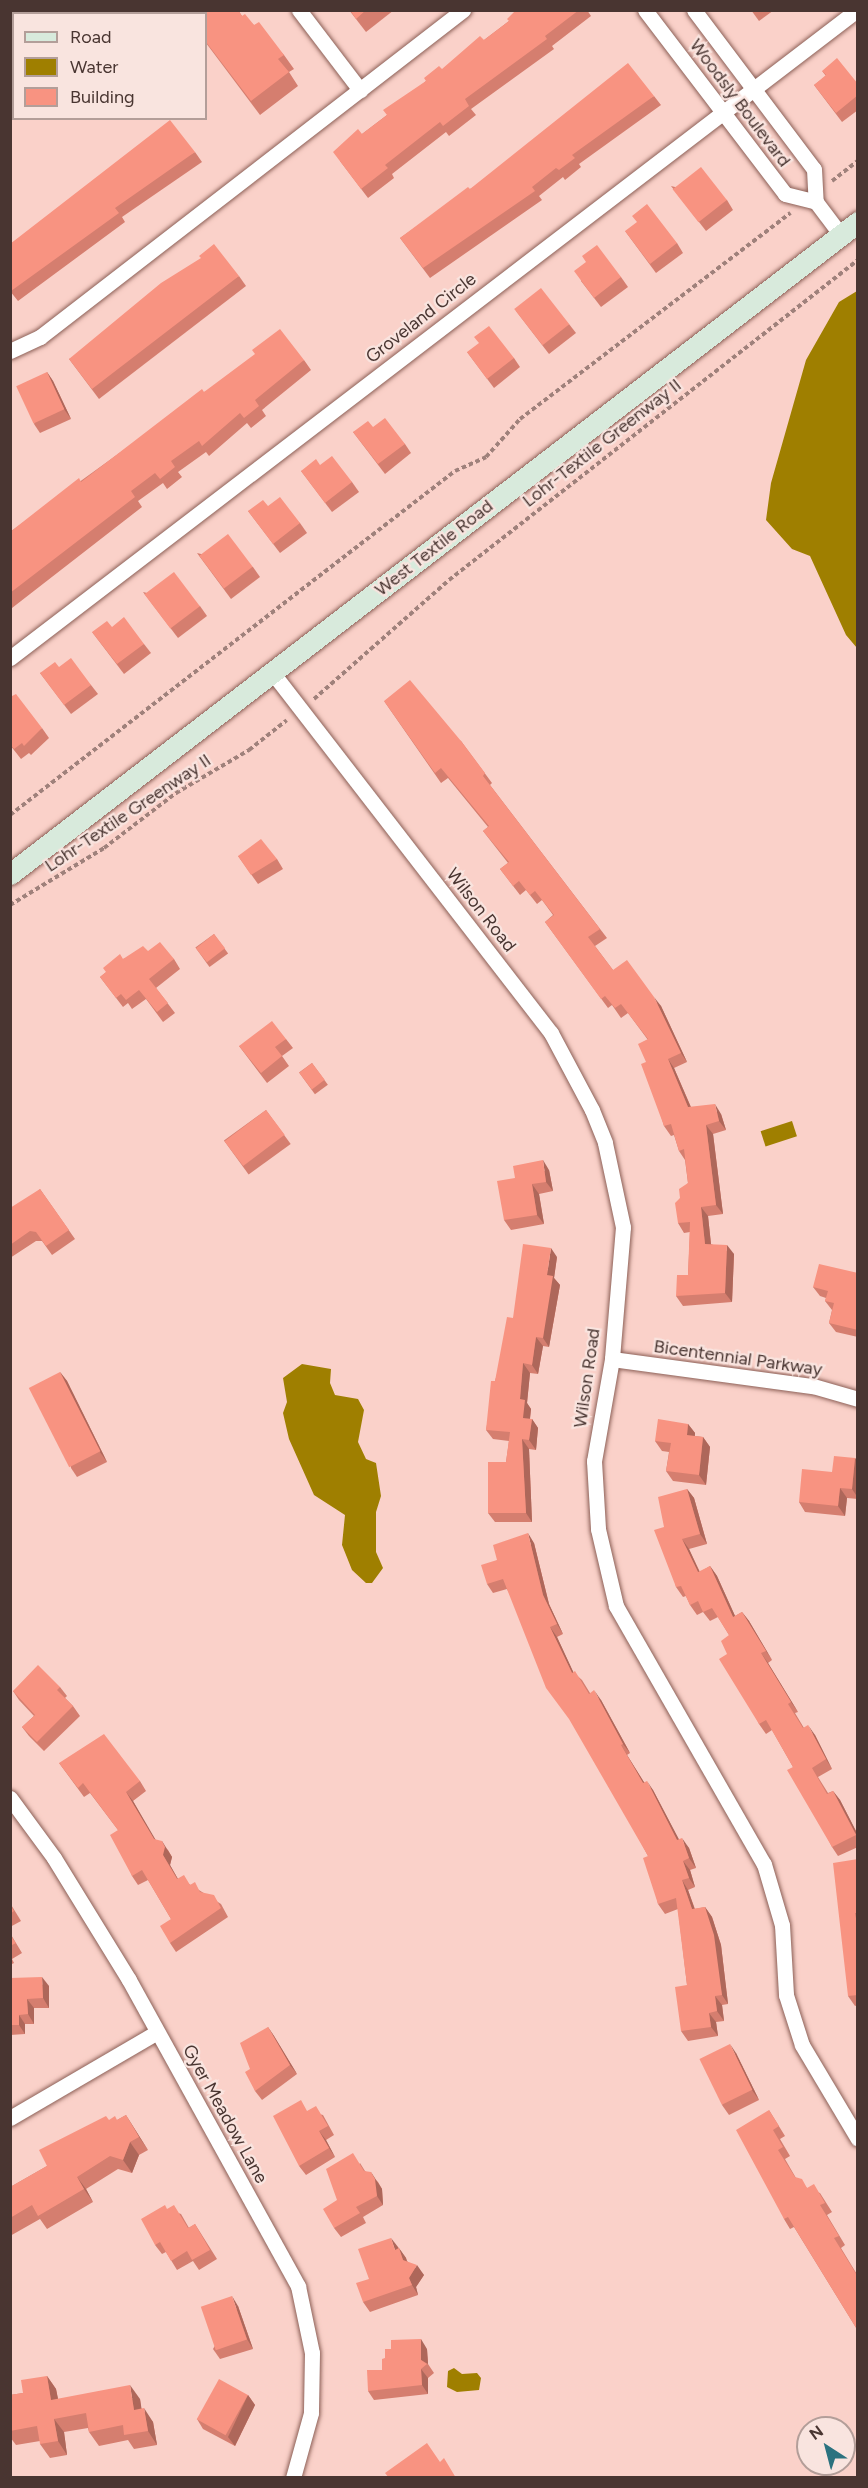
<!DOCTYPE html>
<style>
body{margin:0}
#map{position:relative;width:868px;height:2488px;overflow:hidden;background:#fad1c9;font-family:Figtree,sans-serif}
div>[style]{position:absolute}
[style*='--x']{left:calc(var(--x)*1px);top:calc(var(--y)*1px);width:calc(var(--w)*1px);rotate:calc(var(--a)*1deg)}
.water>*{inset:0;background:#9f7f00;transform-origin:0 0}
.path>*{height:4px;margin-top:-2px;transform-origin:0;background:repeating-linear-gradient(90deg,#9f817b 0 4.5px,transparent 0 7.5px)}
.roads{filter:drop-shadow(0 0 2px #8c6057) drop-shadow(0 0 2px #8c6057)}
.minor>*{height:15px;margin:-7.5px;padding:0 7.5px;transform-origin:7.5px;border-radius:7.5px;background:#fff}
.secondary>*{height:21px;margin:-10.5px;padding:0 10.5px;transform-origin:10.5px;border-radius:10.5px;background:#d8eadc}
.wall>*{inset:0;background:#d57e6f;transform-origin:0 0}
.shaded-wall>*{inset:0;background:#ae675a}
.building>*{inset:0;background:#f89381;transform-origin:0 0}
span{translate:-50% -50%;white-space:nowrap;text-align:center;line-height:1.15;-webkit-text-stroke:4.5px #f9e4df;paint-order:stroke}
.street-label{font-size:18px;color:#493531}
.frame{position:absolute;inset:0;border:12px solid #493531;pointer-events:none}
.legend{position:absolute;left:12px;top:12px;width:195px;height:108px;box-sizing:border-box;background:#f9e4df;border:2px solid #b39e99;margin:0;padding:8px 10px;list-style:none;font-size:18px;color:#493531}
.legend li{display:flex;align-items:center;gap:12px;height:30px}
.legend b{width:30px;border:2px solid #b39e99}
.north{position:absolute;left:796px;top:2416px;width:60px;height:60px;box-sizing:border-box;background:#f9e4df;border:2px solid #b39e99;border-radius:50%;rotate:324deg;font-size:16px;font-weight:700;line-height:24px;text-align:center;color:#493531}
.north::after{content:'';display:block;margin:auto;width:21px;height:27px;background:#2b727f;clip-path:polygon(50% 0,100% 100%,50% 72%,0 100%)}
</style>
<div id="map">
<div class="water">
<i style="clip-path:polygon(857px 291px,857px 648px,846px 635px,810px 556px,792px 549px,766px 520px,771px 483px,806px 360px,839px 302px)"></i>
<i style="left:792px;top:1121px;width:16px;height:33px;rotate:72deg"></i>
<i style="clip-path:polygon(302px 1364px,331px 1369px,330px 1383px,335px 1395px,358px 1399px,364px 1410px,358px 1442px,366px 1459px,376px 1463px,381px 1496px,376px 1512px,376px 1552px,383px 1568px,372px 1583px,366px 1583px,352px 1570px,342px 1545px,345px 1515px,314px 1495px,289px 1439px,283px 1413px,287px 1402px,283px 1378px)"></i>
<i style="clip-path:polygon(454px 2368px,462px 2374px,477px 2373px,481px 2378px,479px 2390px,457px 2392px,447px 2387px,448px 2371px)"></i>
</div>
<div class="path">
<i style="--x:832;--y:181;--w:33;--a:-38"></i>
<i style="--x:314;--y:699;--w:180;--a:-41.4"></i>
<i style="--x:449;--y:580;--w:519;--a:-38.04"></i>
<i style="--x:10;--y:815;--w:562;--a:-37.71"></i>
<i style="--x:455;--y:471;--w:34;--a:-24"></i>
<i style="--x:486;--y:457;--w:51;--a:-48.2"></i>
<i style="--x:520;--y:419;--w:340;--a:-37.3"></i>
<i style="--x:10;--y:905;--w:110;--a:-31.2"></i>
<i style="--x:104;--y:848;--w:91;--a:-37.4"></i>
<i style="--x:176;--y:793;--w:85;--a:-30.5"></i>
<i style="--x:249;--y:750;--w:48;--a:-38.3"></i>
</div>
<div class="roads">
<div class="minor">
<i style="--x:299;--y:10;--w:101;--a:52.7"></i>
<i style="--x:645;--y:10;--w:231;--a:52.7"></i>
<i style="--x:785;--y:194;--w:32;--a:14"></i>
<i style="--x:694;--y:10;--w:199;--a:53"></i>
<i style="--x:814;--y:169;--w:33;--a:87"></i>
<i style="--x:816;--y:202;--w:41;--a:52.9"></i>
<i style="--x:10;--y:351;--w:33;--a:-25"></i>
<i style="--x:40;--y:337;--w:535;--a:-37.71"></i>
<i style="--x:10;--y:658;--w:1066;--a:-37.42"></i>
<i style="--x:272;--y:672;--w:456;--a:52.3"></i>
<i style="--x:551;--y:1033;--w:87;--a:62"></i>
<i style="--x:592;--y:1110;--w:35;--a:68"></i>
<i style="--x:605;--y:1143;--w:86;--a:77.9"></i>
<i style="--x:623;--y:1227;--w:132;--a:94.8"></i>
<i style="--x:612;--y:1359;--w:104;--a:100"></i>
<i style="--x:594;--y:1461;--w:68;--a:86.6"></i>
<i style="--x:598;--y:1529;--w:79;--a:76.8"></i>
<i style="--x:616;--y:1606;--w:297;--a:60.2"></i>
<i style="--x:764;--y:1864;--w:64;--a:73.6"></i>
<i style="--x:782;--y:1925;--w:70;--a:86.7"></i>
<i style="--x:786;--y:1995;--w:52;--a:72.3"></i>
<i style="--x:802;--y:2045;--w:109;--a:59.2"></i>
<i style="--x:612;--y:1359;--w:203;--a:7.7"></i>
<i style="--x:813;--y:1386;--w:47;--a:16.1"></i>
<i style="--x:10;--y:1798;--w:74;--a:53.7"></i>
<i style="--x:54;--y:1858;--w:143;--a:58.4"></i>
<i style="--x:129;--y:1980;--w:350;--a:61.1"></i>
<i style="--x:298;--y:2286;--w:68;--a:78.2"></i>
<i style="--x:312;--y:2353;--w:60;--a:91"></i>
<i style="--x:311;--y:2413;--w:67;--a:105.5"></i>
<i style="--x:10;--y:2118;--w:170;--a:-30.3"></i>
</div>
<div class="secondary">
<i style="--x:10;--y:874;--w:1070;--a:-37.56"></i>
</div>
</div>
<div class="wall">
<i style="clip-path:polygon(181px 10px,238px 10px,242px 16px,254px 25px,284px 55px,294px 69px,289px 72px,298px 86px,260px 115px,206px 43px,206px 14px,183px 14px)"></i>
<i style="clip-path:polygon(349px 10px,394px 10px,366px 32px)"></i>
<i style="clip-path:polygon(516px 10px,587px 10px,591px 16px,552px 46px,554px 49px,471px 109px,476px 115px,449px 136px,446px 132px,392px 174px,394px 178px,368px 198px,340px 161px,362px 134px,387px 115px,426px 81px,484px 40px,509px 21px)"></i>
<i style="clip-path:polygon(751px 10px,774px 10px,759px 21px)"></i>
<i style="clip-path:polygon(822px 71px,858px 84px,858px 110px,842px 122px,814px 85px,826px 76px)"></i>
<i style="clip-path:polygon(654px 96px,661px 105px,579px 164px,581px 167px,565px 180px,563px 177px,539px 196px,542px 200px,430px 278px,400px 238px,470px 189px)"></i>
<i style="clip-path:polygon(195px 152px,202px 162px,122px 217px,125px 222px,18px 301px,10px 291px,10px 244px)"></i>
<i style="clip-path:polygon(671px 186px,727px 200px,733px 210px,706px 231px)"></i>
<i style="clip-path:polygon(625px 231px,677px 243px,683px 253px,656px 273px)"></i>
<i style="clip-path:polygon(586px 263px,621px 277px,628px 287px,601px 307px,581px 281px)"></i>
<i style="clip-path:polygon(239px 276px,246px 286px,99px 399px,69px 359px)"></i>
<i style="clip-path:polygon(516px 311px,569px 324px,576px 333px,549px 354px)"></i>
<i style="clip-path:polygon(467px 352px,514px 358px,520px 367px,494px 388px)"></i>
<i style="clip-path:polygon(304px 360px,311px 370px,262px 410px,266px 416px,251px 428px,247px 423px,209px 456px,206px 452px,178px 472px,182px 477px,167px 489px,163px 483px,138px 501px,142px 507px,12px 608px,10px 606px,10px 532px,204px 392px)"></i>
<i style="clip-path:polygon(47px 372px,53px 381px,71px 419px,40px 433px,34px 424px)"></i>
<i style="clip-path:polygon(373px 427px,405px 444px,411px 453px,385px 474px,353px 432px)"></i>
<i style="clip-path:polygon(320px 465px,352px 482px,359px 492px,332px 512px,301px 471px)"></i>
<i style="clip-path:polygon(268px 506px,300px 523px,307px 533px,280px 553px,248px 511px)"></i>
<i style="clip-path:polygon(197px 553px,253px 567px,260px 577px,231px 599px)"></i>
<i style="clip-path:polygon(143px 592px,200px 606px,207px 616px,178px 638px)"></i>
<i style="clip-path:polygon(92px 632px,144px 644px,151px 653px,124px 674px)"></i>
<i style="clip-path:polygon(59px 667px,91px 685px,98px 694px,71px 714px,40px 673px)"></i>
<i style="clip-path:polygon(384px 701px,461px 741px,492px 783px,490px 785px,607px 938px,595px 946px,613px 970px,661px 1006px,687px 1062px,674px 1068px,691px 1107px,721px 1114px,726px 1130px,713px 1134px,723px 1214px,708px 1216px,711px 1244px,734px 1254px,732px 1302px,683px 1306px,676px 1296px,688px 1275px,690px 1232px,684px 1233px,678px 1223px,680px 1198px,688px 1183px,685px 1160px,679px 1151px,674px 1135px,671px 1136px,664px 1126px,646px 1062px,648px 1040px,628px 1013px,621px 1018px,612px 1005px,608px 1008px,545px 922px,553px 915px,542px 900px,537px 904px,526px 890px,520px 895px,500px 869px,508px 863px,483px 831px,488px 827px,448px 778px,441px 783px)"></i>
<i style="clip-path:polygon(42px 728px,49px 738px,31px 755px,29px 753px,21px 759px,10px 745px)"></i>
<i style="clip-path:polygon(238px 856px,277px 859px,283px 869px,258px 884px)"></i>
<i style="left:214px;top:934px;width:24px;height:23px;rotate:54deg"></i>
<i style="clip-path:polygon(148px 951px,174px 959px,180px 969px,156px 988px,175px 1013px,163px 1022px,146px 999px,132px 1009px,128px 1003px,123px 1007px,100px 977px,123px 959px)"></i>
<i style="clip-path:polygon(286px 1039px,293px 1048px,282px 1056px,289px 1066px,267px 1083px,239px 1046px)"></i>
<i style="left:312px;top:1063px;width:27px;height:16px;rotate:54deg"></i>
<i style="left:266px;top:1110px;width:42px;height:52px;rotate:54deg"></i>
<i style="clip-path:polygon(549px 1170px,553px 1191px,539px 1194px,544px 1224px,511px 1230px,504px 1220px,515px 1178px)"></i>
<i style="clip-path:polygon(40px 1189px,75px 1239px,52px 1255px,42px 1241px,36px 1241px,10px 1258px,10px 1219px)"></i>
<i style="clip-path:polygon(557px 1257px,554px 1278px,560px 1285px,549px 1347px,543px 1346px,538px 1374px,530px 1373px,527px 1403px,531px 1409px,530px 1419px,532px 1419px,538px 1428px,536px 1450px,529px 1449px,532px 1522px,495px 1522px,488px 1513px,506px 1462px,509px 1441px,493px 1439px,486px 1430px,495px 1381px,513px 1318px)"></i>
<i style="clip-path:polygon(858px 1273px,858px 1337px,836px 1332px,829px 1323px,832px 1310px,825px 1301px,826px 1298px,820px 1296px,813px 1287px)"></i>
<i style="clip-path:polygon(60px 1372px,67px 1381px,107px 1462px,77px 1477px,71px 1468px)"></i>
<i style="clip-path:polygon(688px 1424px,695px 1433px,695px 1436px,703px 1437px,710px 1447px,706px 1485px,673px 1481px,666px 1471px,669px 1452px,662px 1451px,655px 1441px)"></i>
<i style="clip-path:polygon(855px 1458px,858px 1462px,858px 1499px,847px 1498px,845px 1516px,805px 1512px,799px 1502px,832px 1472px)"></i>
<i style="clip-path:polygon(687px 1489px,694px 1498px,707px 1544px,689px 1549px,700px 1572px,710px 1566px,717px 1576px,735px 1616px,742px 1612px,749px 1621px,772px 1660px,768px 1663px,798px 1712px,795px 1713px,804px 1728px,815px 1735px,832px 1769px,818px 1777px,828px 1793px,833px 1791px,840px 1800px,858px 1835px,858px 1847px,838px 1856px,832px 1847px,793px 1767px,772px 1730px,766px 1734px,759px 1724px,727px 1654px,729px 1635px,718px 1617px,710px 1621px,703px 1612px,697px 1615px,690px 1605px,686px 1596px,683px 1597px,676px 1587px,664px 1527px)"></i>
<i style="clip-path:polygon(534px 1543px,549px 1604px,563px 1634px,557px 1637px,573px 1672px,582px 1680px,590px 1693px,601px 1700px,630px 1753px,627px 1755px,644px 1782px,653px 1790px,679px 1840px,689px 1848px,696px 1868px,690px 1870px,695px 1887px,688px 1890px,695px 1909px,705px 1907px,712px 1917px,721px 1945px,728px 2004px,722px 2005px,724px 2021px,716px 2022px,718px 2036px,688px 2041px,681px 2031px,687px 1985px,678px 1909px,665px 1914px,658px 1904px,648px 1856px,507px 1589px,493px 1593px,487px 1584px,497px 1560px)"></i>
<i style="clip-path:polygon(60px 1687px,67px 1696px,65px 1698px,73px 1706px,80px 1716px,44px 1751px,29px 1736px,22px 1727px,34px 1716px,19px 1700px,13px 1691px)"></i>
<i style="clip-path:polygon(59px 1763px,140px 1781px,146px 1791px,133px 1801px,155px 1840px,168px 1850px,172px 1857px,170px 1865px,178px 1879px,191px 1885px,221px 1904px,228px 1917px,176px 1952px,170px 1943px,171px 1919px,148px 1880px,138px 1885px,132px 1876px,118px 1830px,90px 1793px,84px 1797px)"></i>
<i style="clip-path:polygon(858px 1859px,858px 2005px,855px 2006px,848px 1996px)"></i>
<i style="clip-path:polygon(10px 1903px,21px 1921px,10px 1927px)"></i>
<i style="clip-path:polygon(10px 1933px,22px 1953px,12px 1959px,14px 1963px,10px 1965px)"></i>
<i style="clip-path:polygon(10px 1978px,49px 1986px,49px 2008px,34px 2008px,34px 2024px,25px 2024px,25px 2034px,10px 2035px)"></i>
<i style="clip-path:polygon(268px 2027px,274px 2036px,297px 2074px,262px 2100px,255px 2091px,250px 2069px)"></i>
<i style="clip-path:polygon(736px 2053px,759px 2100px,729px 2115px,722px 2105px)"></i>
<i style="clip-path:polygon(769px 2110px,785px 2136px,780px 2139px,790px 2156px,785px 2159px,796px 2178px,807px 2188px,820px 2193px,832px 2212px,827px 2215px,845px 2245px,841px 2248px,858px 2276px,858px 2331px,794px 2227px,790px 2229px,784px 2219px)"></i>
<i style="clip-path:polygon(308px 2111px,323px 2115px,334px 2135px,326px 2140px,335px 2157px,306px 2175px,299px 2166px)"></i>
<i style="clip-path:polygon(126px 2115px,148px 2150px,139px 2155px,132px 2173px,118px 2169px,86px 2189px,93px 2202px,47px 2229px,40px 2219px,10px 2236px,10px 2183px,12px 2186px,47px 2166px,109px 2120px,117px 2120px)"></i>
<i style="clip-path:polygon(360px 2163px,365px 2171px,378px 2182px,382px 2189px,383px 2205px,363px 2217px,366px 2223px,341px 2237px,334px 2228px,337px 2200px)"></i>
<i style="clip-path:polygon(167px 2209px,181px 2214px,189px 2228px,195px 2224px,217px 2259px,199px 2270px,193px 2261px,177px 2270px,166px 2252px,162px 2254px,155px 2245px)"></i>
<i style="clip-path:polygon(398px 2247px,406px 2258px,407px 2261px,424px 2275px,416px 2287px,418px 2295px,370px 2312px,363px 2302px,369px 2279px)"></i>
<i style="clip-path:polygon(238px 2306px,253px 2349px,220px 2359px,213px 2349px)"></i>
<i style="clip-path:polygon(427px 2349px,428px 2364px,434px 2373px,428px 2378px,428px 2394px,374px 2400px,368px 2391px,382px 2370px,385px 2358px)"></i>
<i style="clip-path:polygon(47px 2376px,56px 2389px,58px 2399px,140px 2399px,141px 2408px,153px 2422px,157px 2445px,134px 2449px,128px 2440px,99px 2446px,89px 2432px,88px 2428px,64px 2432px,67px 2455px,50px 2458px,40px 2444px,40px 2441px,16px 2445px,10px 2437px,10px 2395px,23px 2393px)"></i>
<i style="clip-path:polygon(248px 2395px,255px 2405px,235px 2446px,203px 2429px,197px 2419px)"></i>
</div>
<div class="shaded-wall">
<i style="clip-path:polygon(47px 372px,53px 381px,71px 419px,64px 409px)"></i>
<i style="clip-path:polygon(654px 997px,661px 1006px,687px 1062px,681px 1053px)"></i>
<i style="clip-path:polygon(668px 1059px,674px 1068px,695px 1117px,688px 1107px)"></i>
<i style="clip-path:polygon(715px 1104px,721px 1114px,726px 1130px,719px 1121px)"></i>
<i style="clip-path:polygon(706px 1125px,713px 1134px,723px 1214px,716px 1205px)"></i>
<i style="clip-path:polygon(543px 1160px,549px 1170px,553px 1191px,546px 1182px)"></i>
<i style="clip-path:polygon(532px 1184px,539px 1194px,544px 1224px,537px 1215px)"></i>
<i style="clip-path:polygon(701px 1207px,708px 1216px,712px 1254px,705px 1244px)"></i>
<i style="clip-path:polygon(727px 1245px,734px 1254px,732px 1302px,725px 1293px)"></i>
<i style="clip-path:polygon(551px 1248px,557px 1257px,554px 1278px,560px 1285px,549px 1347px,543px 1338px,547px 1275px)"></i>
<i style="clip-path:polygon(536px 1337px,543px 1346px,538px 1374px,532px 1365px)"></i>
<i style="clip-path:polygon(523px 1363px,530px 1373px,527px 1403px,531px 1409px,529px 1427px,523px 1418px,520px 1399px)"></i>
<i style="clip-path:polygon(60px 1372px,67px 1381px,107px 1462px,100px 1452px)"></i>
<i style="clip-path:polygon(532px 1419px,538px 1428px,536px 1450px,529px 1440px)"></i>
<i style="clip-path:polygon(688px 1424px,695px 1433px,694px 1444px,687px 1435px)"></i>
<i style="clip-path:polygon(703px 1437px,710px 1447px,706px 1485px,699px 1475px)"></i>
<i style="clip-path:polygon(522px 1439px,529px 1449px,532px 1522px,526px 1513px)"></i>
<i style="clip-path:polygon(855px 1458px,858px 1462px,858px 1498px,852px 1489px)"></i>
<i style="clip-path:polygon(840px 1488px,847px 1498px,845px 1516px,838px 1506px)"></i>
<i style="clip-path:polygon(687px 1489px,694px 1498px,707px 1544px,700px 1534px)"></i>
<i style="clip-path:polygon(528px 1533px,534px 1543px,549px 1604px,563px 1634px,557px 1624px,543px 1595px)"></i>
<i style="clip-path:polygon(682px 1539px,689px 1549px,704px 1582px,698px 1572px)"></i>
<i style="clip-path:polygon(710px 1566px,717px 1576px,740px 1627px,733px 1617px)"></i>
<i style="clip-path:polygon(742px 1612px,749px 1621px,772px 1660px,766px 1651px)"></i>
<i style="clip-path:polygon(550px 1627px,557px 1637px,578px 1682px,572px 1673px)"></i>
<i style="clip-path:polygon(761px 1653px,768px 1663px,798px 1712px,791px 1702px)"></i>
<i style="clip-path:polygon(594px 1690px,601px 1700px,630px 1753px,623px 1744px)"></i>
<i style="clip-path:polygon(808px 1725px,815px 1735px,832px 1769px,826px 1759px)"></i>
<i style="clip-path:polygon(621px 1745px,627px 1755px,650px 1792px,643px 1783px)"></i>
<i style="clip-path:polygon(647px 1781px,653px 1790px,684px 1849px,677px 1840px)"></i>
<i style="clip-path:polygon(833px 1791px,840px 1800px,858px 1835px,858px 1838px)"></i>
<i style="clip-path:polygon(126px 1792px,133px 1801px,161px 1849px,154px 1839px)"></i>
<i style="clip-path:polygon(682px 1838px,689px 1848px,696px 1868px,689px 1858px)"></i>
<i style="clip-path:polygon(162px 1841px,172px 1857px,170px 1865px,183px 1888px,163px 1855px)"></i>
<i style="clip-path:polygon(683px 1861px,690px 1870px,695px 1887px,689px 1878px)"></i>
<i style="clip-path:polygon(682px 1880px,688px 1890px,698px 1919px,692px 1909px)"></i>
<i style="clip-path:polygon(705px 1907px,712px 1917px,721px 1945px,728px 2004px,722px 1995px)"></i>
<i style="clip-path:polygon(42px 1977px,49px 1986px,49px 2008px,43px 1998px)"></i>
<i style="clip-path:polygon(715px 1996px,722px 2005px,724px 2021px,717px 2011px)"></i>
<i style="clip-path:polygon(27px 1999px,34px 2008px,34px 2024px,28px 2014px)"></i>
<i style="clip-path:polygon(709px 2013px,716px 2022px,718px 2036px,711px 2027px)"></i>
<i style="clip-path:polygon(19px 2015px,25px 2024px,25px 2034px,19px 2025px)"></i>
<i style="clip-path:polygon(268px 2027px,274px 2036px,297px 2074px,290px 2065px)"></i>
<i style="clip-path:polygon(730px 2044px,736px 2053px,759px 2100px,752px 2090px)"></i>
<i style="clip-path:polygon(126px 2115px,134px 2128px,148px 2150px,139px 2137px)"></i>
<i style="clip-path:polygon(319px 2131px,326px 2140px,335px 2157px,329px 2148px)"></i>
<i style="clip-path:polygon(130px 2142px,139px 2155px,132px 2173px,123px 2160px)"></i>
<i style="clip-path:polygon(371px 2172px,382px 2189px,383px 2205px,377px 2196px)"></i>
<i style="clip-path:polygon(77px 2177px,86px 2189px,93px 2202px,84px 2189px)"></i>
<i style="clip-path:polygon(391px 2238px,398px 2247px,401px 2259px,395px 2250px)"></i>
<i style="clip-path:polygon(399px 2248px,406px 2258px,409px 2269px,403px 2260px)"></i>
<i style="clip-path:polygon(417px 2265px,424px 2275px,416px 2287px,418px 2295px,412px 2285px,409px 2278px)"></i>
<i style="clip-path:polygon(232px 2296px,238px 2306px,253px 2349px,247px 2339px)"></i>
<i style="clip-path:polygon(421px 2339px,427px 2349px,428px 2364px,421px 2360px)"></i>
<i style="clip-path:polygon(421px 2369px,428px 2378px,428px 2394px,422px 2385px)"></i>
<i style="clip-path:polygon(47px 2376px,56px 2389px,61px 2414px,51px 2400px)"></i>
<i style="clip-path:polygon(130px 2385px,140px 2399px,144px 2424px,134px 2410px)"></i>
<i style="clip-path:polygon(248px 2395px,255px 2405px,235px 2446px,228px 2437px)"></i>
<i style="clip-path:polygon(144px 2408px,153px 2422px,157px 2445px,148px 2431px)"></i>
<i style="clip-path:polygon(54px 2419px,64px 2432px,67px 2455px,58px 2441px)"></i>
</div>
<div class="building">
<i style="clip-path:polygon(181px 10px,238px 10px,242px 16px,245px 14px,254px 25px,259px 22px,284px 55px,278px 59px,289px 72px,251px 101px,206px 42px,206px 14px,184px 14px)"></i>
<i style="clip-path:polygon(350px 10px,366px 10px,356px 19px)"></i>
<i style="clip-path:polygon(516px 10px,579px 10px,545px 36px,547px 39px,465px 99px,469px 106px,443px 126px,440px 122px,385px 165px,388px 168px,361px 189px,333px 152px,358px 129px,362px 134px,387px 115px,383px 110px,426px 81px,424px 78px,439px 66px,442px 69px,480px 36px,484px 40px,509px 21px,507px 19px)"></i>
<i style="clip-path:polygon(837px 58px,858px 84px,858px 95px,836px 113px,814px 85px,826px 75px,822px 71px)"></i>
<i style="clip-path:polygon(628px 63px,654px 96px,572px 155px,575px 158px,559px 170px,556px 168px,532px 187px,535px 191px,423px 268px,400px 238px,468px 187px,470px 189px)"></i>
<i style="clip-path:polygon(170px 120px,195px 152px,115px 208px,119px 213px,11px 291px,10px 244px)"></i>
<i style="left:701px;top:167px;width:42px;height:36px;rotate:52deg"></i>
<i style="clip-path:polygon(647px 204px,677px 243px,650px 264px,625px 231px,637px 222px,632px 216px)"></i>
<i style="clip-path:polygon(214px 244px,239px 276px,92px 389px,69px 359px,161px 283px,201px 258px,199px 256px)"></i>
<i style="clip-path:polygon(597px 245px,621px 277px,594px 298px,574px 271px,586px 262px,582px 256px)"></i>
<i style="left:541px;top:288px;width:46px;height:34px;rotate:52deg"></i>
<i style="clip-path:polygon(489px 326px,514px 358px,487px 379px,467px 352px,479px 343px,474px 337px)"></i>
<i style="clip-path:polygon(280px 329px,304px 360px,255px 400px,259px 406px,244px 418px,240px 413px,202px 446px,199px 441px,171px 461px,175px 467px,160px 479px,155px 473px,131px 491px,135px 497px,10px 593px,10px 532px,79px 478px,81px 482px,202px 389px,204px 392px,255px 354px,252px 350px)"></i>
<i style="left:47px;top:372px;width:41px;height:34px;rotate:65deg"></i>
<i style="clip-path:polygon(385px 418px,405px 444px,378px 464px,353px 432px,368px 421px,373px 427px)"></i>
<i style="clip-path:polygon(332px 456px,352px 482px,325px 503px,301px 471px,316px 459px,320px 465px)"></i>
<i style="clip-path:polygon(280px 497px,300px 523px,273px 544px,248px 511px,263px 500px,268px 506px)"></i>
<i style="left:228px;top:534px;width:41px;height:36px;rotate:53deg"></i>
<i style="left:174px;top:572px;width:43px;height:37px;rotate:53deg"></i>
<i style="clip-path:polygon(124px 617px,144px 644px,117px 664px,92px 632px,107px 621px,112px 627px)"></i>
<i style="clip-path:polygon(71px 658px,91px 685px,64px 705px,40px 673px,55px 662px,59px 667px)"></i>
<i style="clip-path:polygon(410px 680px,461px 741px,485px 773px,483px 776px,600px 929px,588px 937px,613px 970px,627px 960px,654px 997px,681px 1053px,668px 1059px,688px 1107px,715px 1104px,719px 1121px,706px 1125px,716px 1205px,701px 1207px,705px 1244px,727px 1245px,725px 1293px,676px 1296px,677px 1275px,688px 1275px,690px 1222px,678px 1223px,675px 1203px,680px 1198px,679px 1189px,688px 1183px,684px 1149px,679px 1151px,671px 1124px,664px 1126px,641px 1064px,646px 1062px,638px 1044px,648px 1039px,621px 1004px,615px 1008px,605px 996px,601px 999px,545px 922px,554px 915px,535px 891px,530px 895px,519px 881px,513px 886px,500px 869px,509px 862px,483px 831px,489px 826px,441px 768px,435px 773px,384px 701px)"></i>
<i style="clip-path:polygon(16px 694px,42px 728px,24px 746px,22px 743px,14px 749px,10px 744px,10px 697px)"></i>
<i style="clip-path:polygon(261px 839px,277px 859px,251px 875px,238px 856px)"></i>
<i style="left:214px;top:934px;width:18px;height:23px;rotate:52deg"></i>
<i style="clip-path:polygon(160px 942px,174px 959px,149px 979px,168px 1003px,157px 1012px,139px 990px,126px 1000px,121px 994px,116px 998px,100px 977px,106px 972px,103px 968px,120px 954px,123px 959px,143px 946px,148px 951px)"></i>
<i style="clip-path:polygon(272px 1021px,286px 1039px,275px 1047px,282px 1056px,261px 1073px,239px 1046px)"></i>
<i style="left:312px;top:1063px;width:21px;height:16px;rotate:53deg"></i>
<i style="left:266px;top:1110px;width:31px;height:52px;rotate:53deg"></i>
<i style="clip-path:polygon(543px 1160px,546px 1182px,532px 1184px,537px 1215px,504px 1220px,497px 1181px,515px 1178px,513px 1166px)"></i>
<i style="clip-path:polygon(40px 1189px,69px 1230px,46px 1246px,36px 1232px,30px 1231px,10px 1245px,10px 1219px,12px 1217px,10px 1214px,10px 1208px)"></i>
<i style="clip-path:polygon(523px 1244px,551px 1248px,547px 1275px,553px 1276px,543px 1338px,536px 1337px,532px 1365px,523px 1363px,520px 1399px,525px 1400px,523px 1418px,532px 1419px,529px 1440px,522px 1439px,526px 1513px,488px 1513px,488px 1462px,506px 1462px,510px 1432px,486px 1430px,491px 1381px,495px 1381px,507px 1317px,513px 1318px)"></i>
<i style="clip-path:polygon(819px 1264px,858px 1273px,858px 1330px,829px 1323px,834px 1303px,825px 1301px,828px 1291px,813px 1287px)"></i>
<i style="left:60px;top:1372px;width:89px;height:35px;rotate:63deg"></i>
<i style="clip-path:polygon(658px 1419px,688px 1424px,687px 1435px,703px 1437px,699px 1475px,666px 1471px,671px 1443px,655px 1441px)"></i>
<i style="clip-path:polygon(834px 1456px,855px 1458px,852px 1489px,840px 1488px,838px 1506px,799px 1502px,802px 1469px,832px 1472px)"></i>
<i style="clip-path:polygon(687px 1489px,700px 1534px,682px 1539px,698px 1572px,710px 1566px,733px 1617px,742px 1612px,766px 1651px,761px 1653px,791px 1702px,788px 1704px,803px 1728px,808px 1725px,826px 1759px,812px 1768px,827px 1794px,833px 1791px,856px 1835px,832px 1847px,787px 1770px,793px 1767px,766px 1720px,759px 1724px,719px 1659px,727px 1654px,721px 1641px,729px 1635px,712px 1608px,703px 1612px,698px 1601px,690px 1605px,681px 1586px,676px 1587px,654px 1530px,664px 1527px,658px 1497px)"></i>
<i style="clip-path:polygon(528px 1533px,543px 1595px,557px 1624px,550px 1627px,572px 1673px,575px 1671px,589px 1694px,594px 1690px,623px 1744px,621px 1745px,643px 1783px,647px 1781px,677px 1840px,682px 1838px,689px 1858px,683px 1861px,689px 1878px,682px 1880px,692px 1909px,705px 1907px,714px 1935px,722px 1995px,715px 1996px,717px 2011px,709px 2013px,711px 2027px,681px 2031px,675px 1987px,687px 1985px,676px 1898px,658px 1904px,643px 1858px,648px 1856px,569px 1719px,546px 1688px,503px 1579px,487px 1584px,481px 1565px,497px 1560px,493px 1545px)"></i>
<i style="clip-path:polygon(38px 1665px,60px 1687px,57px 1690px,73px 1706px,37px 1742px,22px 1727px,35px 1715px,13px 1691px)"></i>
<i style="clip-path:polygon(104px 1734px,140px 1781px,126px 1792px,154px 1839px,162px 1841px,165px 1847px,163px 1855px,177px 1879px,184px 1875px,190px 1885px,195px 1882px,200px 1892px,214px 1895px,221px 1908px,170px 1943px,160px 1926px,171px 1919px,142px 1870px,132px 1876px,110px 1835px,118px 1830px,83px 1783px,78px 1788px,59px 1763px)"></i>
<i style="clip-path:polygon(858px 1859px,858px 1913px,855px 1913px,858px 1929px,858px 1995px,848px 1996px,833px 1863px)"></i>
<i style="clip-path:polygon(10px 1905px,14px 1911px,10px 1914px)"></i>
<i style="clip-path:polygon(10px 1935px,16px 1943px,10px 1946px)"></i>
<i style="clip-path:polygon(42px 1977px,43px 1998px,27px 1999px,28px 2014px,19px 2015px,19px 2025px,10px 2025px,10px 1978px)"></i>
<i style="clip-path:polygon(268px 2027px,290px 2065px,255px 2091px,245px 2072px,250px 2069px,240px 2043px)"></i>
<i style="left:730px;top:2044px;width:51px;height:34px;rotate:64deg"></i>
<i style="clip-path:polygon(301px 2100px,307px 2111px,316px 2106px,328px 2126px,319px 2131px,329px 2148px,299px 2166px,273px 2116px)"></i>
<i style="clip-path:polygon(769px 2110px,779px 2126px,773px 2130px,783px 2147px,778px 2150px,795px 2177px,802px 2179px,807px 2188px,814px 2184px,825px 2203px,820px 2205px,839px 2236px,834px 2238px,858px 2277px,858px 2331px,788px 2217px,784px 2219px,736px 2130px)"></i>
<i style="clip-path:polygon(126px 2115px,139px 2137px,130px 2142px,123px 2160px,110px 2156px,77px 2177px,84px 2189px,38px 2216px,32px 2205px,10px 2218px,10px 2184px,12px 2186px,47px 2166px,39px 2150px,106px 2116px,109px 2120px,115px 2116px,117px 2120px)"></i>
<i style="clip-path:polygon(353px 2153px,364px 2171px,371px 2172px,375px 2179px,377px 2196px,356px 2207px,360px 2213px,334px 2228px,323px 2209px,337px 2200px,326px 2169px)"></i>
<i style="clip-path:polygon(165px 2205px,167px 2209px,174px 2205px,188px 2228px,195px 2224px,210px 2250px,192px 2260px,187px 2251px,171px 2261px,160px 2242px,155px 2245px,141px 2219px)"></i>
<i style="clip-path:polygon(391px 2238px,395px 2250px,399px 2248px,403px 2260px,417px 2265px,409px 2278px,412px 2285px,363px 2302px,356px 2283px,369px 2279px,358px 2249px)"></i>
<i style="left:232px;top:2296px;width:46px;height:33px;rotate:71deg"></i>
<i style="clip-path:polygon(421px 2339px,421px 2360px,427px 2364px,421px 2369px,422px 2385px,368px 2391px,367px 2370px,382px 2370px,382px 2359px,385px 2358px,385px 2349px,391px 2349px,391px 2340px)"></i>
<i style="clip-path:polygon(47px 2376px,51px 2400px,130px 2385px,134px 2410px,144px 2408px,148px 2431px,124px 2435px,123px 2425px,89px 2432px,86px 2413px,54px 2419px,58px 2441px,40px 2444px,37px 2426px,10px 2431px,10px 2395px,23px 2393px,21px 2380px)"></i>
<i style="left:219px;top:2379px;width:33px;height:46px;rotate:29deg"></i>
<i style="clip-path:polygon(427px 2443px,440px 2462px,444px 2458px,456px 2478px,389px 2478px,385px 2473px)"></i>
</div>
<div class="street-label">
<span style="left:740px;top:103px;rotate:53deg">Woodsly Boulevard</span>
<span style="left:421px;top:318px;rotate:-38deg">Groveland Circle</span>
<span style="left:602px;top:443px;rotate:-38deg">Lohr-Textile Greenway II</span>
<span style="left:434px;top:548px;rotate:-38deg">West Textile Road</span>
<span style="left:128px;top:813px;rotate:-34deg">Lohr-Textile Greenway II</span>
<span style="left:481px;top:910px;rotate:52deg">Wilson Road</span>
<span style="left:738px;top:1358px;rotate:8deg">Bicentennial Parkway</span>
<span style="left:587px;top:1378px;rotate:-82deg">Wilson Road</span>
<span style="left:225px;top:2114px;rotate:61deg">Gyer Meadow Lane</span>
</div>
<div class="frame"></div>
<ul class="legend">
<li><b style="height:8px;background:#d8eadc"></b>Road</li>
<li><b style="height:16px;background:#9f7f00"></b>Water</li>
<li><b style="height:16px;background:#f89381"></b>Building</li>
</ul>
<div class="north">N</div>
</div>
